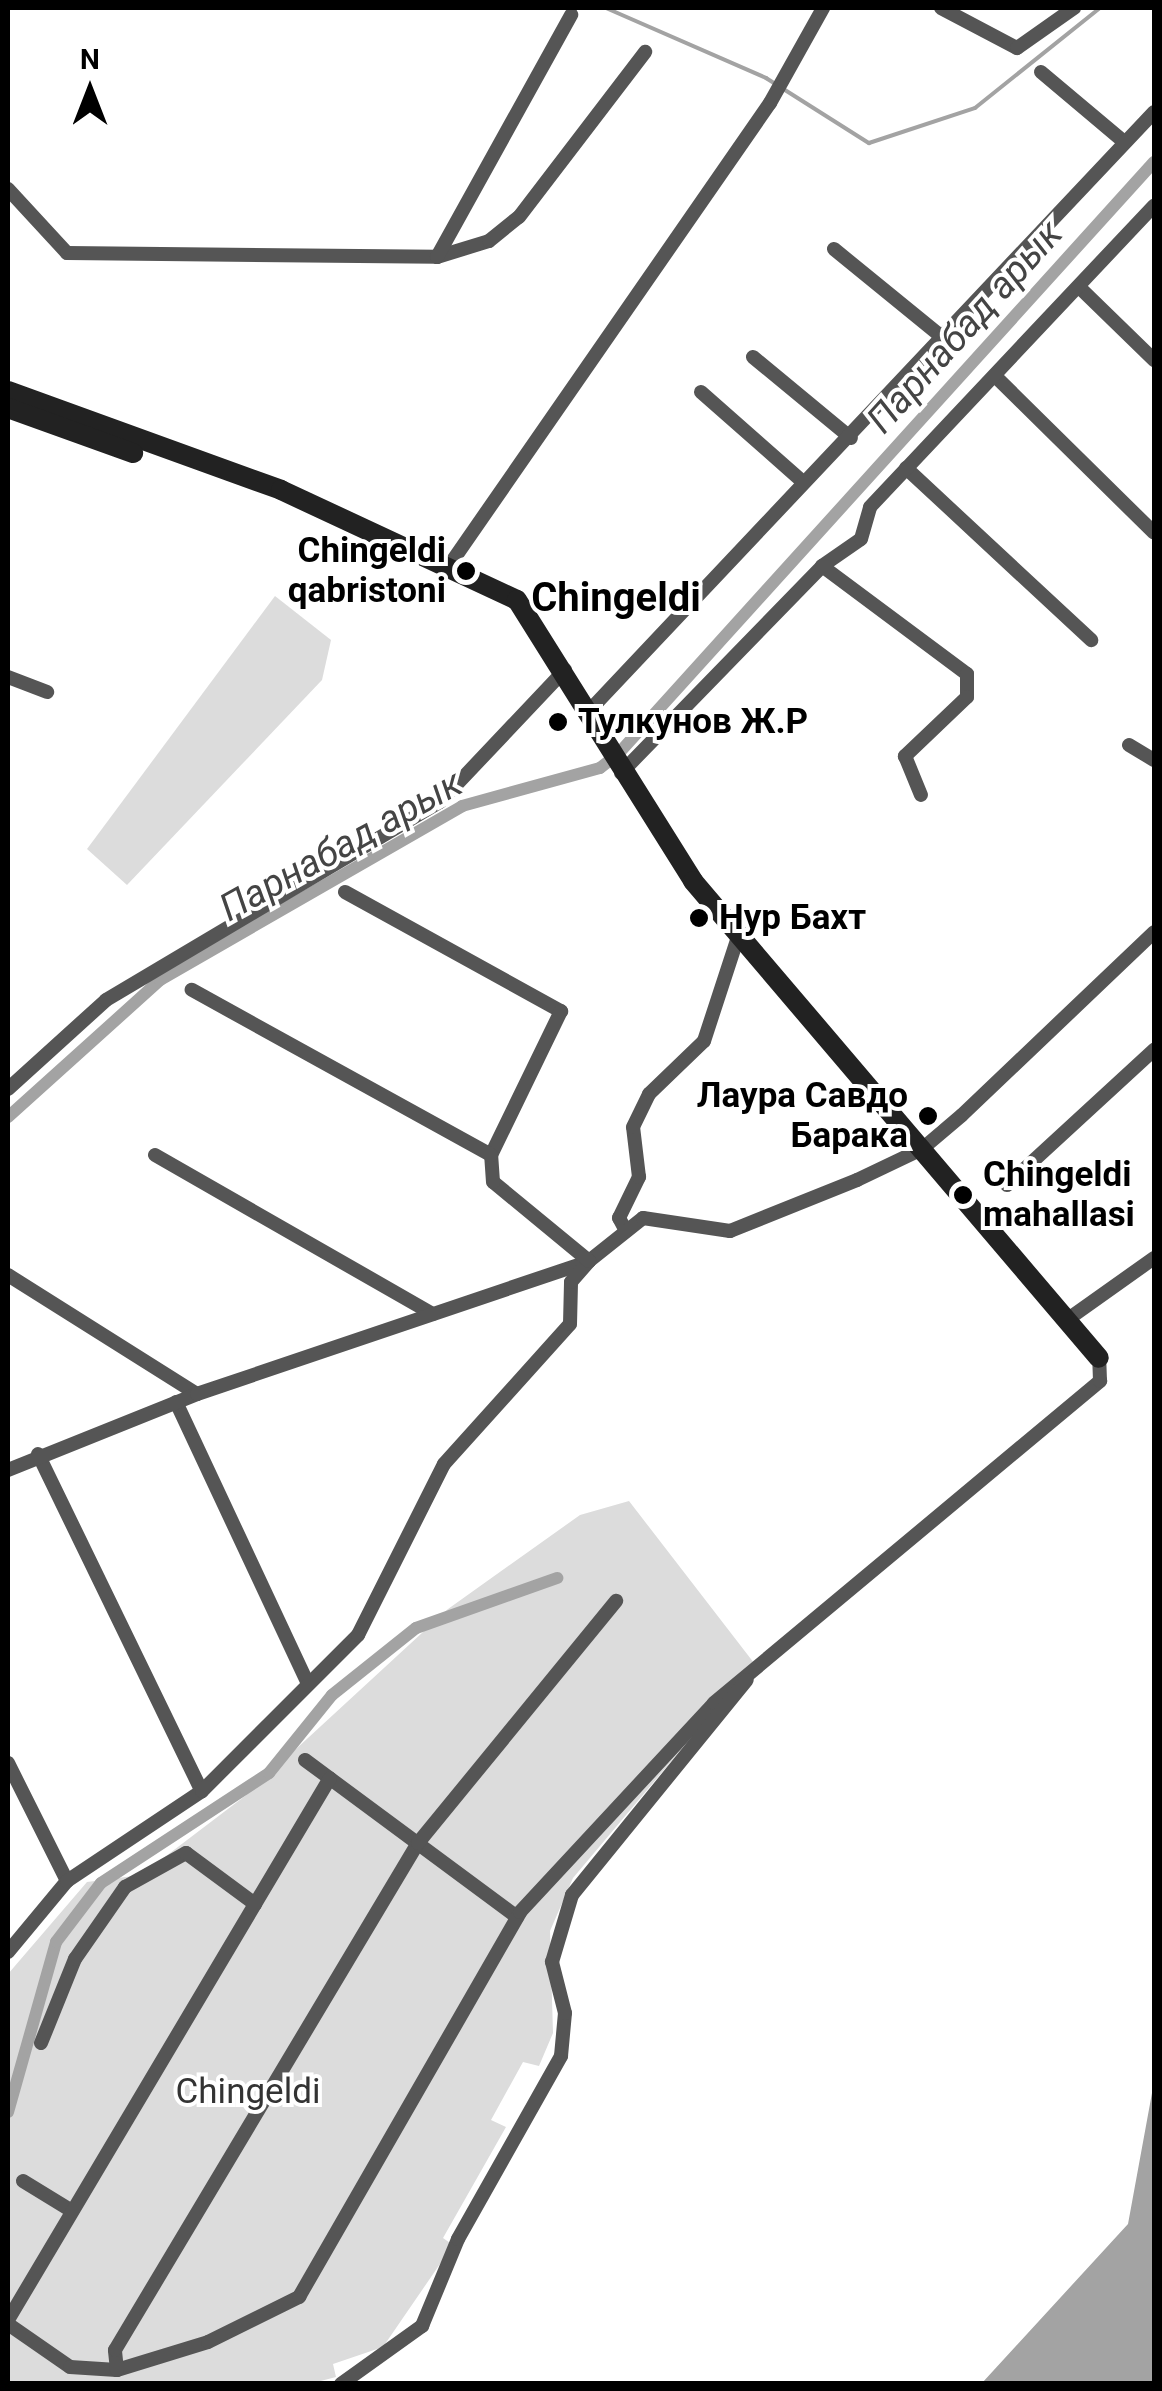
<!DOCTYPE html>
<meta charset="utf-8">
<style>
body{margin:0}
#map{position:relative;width:1162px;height:2391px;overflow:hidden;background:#fff;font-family:Roboto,sans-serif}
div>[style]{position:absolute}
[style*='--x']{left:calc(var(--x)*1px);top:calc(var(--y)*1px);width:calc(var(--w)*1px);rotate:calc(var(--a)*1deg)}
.green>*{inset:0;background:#dcdcdc}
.water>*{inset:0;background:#a3a3a3}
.stream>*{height:4px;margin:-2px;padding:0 2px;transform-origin:2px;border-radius:2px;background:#a3a3a3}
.canal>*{height:12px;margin:-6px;padding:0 6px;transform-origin:6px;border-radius:6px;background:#a3a3a3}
.minor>*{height:14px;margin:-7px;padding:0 7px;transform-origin:7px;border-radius:7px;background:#555}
.secondary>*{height:20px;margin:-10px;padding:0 10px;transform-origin:10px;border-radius:10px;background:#222}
.dots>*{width:28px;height:28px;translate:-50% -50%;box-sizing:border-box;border:5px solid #fff;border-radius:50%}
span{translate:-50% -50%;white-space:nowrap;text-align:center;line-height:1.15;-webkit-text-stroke:8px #fff;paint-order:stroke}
.poi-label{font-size:35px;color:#000;font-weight:700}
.right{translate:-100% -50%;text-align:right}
.left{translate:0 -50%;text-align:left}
.park-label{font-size:35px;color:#333}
.water-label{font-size:38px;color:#444;font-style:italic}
.quarter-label{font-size:40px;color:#000;font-weight:700}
.frame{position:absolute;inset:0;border:10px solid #000;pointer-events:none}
.north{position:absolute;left:40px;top:40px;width:100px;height:100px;-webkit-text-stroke:8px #fff;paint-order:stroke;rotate:0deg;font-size:28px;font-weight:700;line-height:40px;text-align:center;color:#000}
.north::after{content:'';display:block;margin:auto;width:35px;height:45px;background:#000;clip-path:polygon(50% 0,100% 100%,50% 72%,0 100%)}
</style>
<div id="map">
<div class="green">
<i style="clip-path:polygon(275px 596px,331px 640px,322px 680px,127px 885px,87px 849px)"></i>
<i style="clip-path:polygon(629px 1501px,754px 1663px,573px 1878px,550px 1931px,553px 2033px,539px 2066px,523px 2062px,491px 2120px,506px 2127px,443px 2238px,453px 2245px,383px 2347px,333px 2364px,336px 2377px,313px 2383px,8px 2384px,8px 1974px,87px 1882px,141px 1875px,245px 1796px,448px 1609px,580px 1515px)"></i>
</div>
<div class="water">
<i style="clip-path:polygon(1154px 2082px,1154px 2383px,982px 2383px,1128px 2224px)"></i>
</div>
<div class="stream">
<i style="--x:606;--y:8;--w:175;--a:23.6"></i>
<i style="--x:766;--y:78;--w:122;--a:32.3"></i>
<i style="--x:869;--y:143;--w:112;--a:-18.3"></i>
<i style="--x:975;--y:108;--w:160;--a:-38.7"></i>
</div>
<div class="canal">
<i style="--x:8;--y:1117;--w:205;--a:-42"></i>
<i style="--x:160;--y:980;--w:349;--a:-29.9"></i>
<i style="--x:462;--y:806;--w:143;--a:-15.4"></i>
<i style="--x:600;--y:768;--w:24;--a:-38"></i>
<i style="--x:619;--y:753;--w:797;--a:-47.85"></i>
<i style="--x:8;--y:2112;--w:177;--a:-74.2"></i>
<i style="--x:56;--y:1942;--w:74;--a:-52.7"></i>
<i style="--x:101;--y:1883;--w:201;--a:-33.2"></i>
<i style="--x:269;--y:1773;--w:100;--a:-51.1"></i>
<i style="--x:332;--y:1695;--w:107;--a:-38.6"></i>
<i style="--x:416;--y:1628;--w:150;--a:-19.5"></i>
</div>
<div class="minor">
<i style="--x:941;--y:8;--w:86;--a:27.8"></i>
<i style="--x:1017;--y:48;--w:70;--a:-35.1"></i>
<i style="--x:1041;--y:72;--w:109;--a:40.1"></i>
<i style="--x:8;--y:189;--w:87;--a:47.3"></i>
<i style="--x:67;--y:253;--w:370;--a:0.6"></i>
<i style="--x:437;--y:257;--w:54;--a:-17.1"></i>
<i style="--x:489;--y:241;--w:38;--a:-39"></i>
<i style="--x:519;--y:217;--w:208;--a:-52.6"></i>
<i style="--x:834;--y:249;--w:146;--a:39.2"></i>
<i style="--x:437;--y:257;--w:277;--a:-61"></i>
<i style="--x:1079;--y:287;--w:105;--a:44.2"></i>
<i style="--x:753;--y:357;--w:127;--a:39.6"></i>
<i style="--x:995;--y:376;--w:223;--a:44.6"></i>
<i style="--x:701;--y:392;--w:136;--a:41.4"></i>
<i style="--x:906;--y:468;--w:253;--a:42.9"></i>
<i style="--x:451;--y:563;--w:560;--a:-55.26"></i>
<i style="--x:770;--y:103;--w:109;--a:-60.8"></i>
<i style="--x:822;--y:566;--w:181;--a:36.7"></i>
<i style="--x:967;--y:674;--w:23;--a:90"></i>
<i style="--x:967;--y:697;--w:86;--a:136.4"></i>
<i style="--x:905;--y:756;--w:42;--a:67.7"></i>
<i style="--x:8;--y:677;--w:42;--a:21"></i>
<i style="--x:589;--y:711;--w:823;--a:-46.67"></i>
<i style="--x:1129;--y:745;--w:29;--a:31"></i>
<i style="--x:621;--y:773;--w:289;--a:-45.8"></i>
<i style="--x:822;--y:566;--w:47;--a:-34.7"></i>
<i style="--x:861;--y:539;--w:33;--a:-74"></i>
<i style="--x:870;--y:507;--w:414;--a:-46.7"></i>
<i style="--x:345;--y:892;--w:247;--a:28.9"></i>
<i style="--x:561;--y:1011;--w:160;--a:115.9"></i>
<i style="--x:8;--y:1089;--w:132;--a:-42.2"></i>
<i style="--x:106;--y:1000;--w:388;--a:-30.7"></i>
<i style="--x:440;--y:802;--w:182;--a:-46.6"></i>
<i style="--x:155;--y:1155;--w:320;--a:29.8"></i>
<i style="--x:1007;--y:1185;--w:200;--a:-42.6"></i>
<i style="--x:626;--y:1231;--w:15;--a:-118"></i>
<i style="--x:619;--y:1218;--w:46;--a:-64"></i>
<i style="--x:639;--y:1177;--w:50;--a:-96.8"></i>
<i style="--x:633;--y:1127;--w:37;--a:-64"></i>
<i style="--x:649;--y:1094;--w:76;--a:-43.9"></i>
<i style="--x:704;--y:1041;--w:113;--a:-71.9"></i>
<i style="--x:8;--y:1275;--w:223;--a:32.2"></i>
<i style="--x:1071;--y:1317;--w:102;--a:-35.4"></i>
<i style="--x:176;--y:1402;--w:311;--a:64.9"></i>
<i style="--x:38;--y:1454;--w:375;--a:64.1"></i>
<i style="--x:8;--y:1470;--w:204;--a:-21.9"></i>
<i style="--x:197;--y:1394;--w:414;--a:-18.7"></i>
<i style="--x:589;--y:1261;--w:69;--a:-38.5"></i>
<i style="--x:643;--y:1218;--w:88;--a:8.5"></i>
<i style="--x:730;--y:1231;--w:137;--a:-21.9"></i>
<i style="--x:857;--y:1180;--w:72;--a:-25.5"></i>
<i style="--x:922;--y:1149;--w:52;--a:-40.4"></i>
<i style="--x:962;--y:1115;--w:265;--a:-43.6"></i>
<i style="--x:305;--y:1760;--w:264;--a:36.5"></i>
<i style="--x:8;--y:1763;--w:132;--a:63.4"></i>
<i style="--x:8;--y:1952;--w:92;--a:-50.3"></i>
<i style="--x:67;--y:1881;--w:162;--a:-33.7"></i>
<i style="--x:202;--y:1791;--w:221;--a:-45"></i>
<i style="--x:358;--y:1635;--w:191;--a:-63.3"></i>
<i style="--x:444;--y:1464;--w:188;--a:-48"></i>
<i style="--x:570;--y:1324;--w:42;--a:-88.6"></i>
<i style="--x:571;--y:1282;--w:28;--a:-49"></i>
<i style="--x:589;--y:1261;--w:124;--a:-140.5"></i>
<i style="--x:493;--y:1182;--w:27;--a:-94"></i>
<i style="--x:491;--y:1155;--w:342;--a:-151.1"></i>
<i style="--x:41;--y:2043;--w:91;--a:-68"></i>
<i style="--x:75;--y:1959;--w:88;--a:-55.2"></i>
<i style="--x:125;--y:1887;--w:70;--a:-29.1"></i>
<i style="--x:186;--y:1853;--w:86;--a:36.5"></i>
<i style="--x:23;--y:2181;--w:57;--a:31.5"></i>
<i style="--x:8;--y:2320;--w:630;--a:-59.29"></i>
<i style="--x:8;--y:2324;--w:75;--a:34.7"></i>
<i style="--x:70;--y:2367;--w:47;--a:3.7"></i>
<i style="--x:117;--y:2370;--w:95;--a:-17.1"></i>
<i style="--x:208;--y:2342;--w:102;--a:-26.3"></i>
<i style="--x:299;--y:2297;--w:444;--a:-60.1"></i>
<i style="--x:520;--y:1912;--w:285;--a:-47.1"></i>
<i style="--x:714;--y:1703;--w:503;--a:-39.83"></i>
<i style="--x:1100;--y:1381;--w:23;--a:-92"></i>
<i style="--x:117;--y:2370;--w:20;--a:-96"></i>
<i style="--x:115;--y:2350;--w:591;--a:-59.14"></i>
<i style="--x:418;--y:1843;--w:313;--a:-50.7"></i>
<i style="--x:341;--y:2384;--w:100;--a:-35.6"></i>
<i style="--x:422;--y:2326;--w:94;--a:-67.5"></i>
<i style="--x:458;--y:2239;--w:210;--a:-60.6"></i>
<i style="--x:561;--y:2056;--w:43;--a:-84.7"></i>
<i style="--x:565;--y:2013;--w:53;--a:-104.3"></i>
<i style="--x:552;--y:1962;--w:70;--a:-73.4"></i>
<i style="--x:572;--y:1895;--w:277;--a:-50.9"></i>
</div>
<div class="secondary">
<i style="--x:8;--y:391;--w:290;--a:19.9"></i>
<i style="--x:281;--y:490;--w:260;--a:25"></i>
<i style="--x:517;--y:600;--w:332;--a:57.9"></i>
<i style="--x:693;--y:881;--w:626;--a:49.6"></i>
<i style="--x:8;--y:408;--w:133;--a:19.8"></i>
</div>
<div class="dots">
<i style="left:466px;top:571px;background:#000"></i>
<i style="left:558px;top:722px;background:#000"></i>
<i style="left:699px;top:918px;background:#000"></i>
<i style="left:928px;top:1116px;background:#000"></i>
<i style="left:963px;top:1195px;background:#000"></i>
</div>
<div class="poi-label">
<span class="right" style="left:446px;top:571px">Chingeldi<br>qabristoni</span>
<span class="left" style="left:578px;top:722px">Тулкунов Ж.Р</span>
<span class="left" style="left:719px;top:918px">Нур Бахт</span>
<span class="right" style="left:908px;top:1116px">Лаура Савдо<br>Барака</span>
<span class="left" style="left:983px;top:1195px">Chingeldi<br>mahallasi</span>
</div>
<div class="park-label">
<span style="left:248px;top:2092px">Chingeldi</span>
</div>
<div class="water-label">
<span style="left:965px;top:327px;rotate:-48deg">Парнабад арык</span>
<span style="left:341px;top:846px;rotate:-29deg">Парнабад арык</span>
</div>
<div class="quarter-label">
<span style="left:616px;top:598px">Chingeldi</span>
</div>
<div class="frame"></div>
<div class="north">N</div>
</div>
